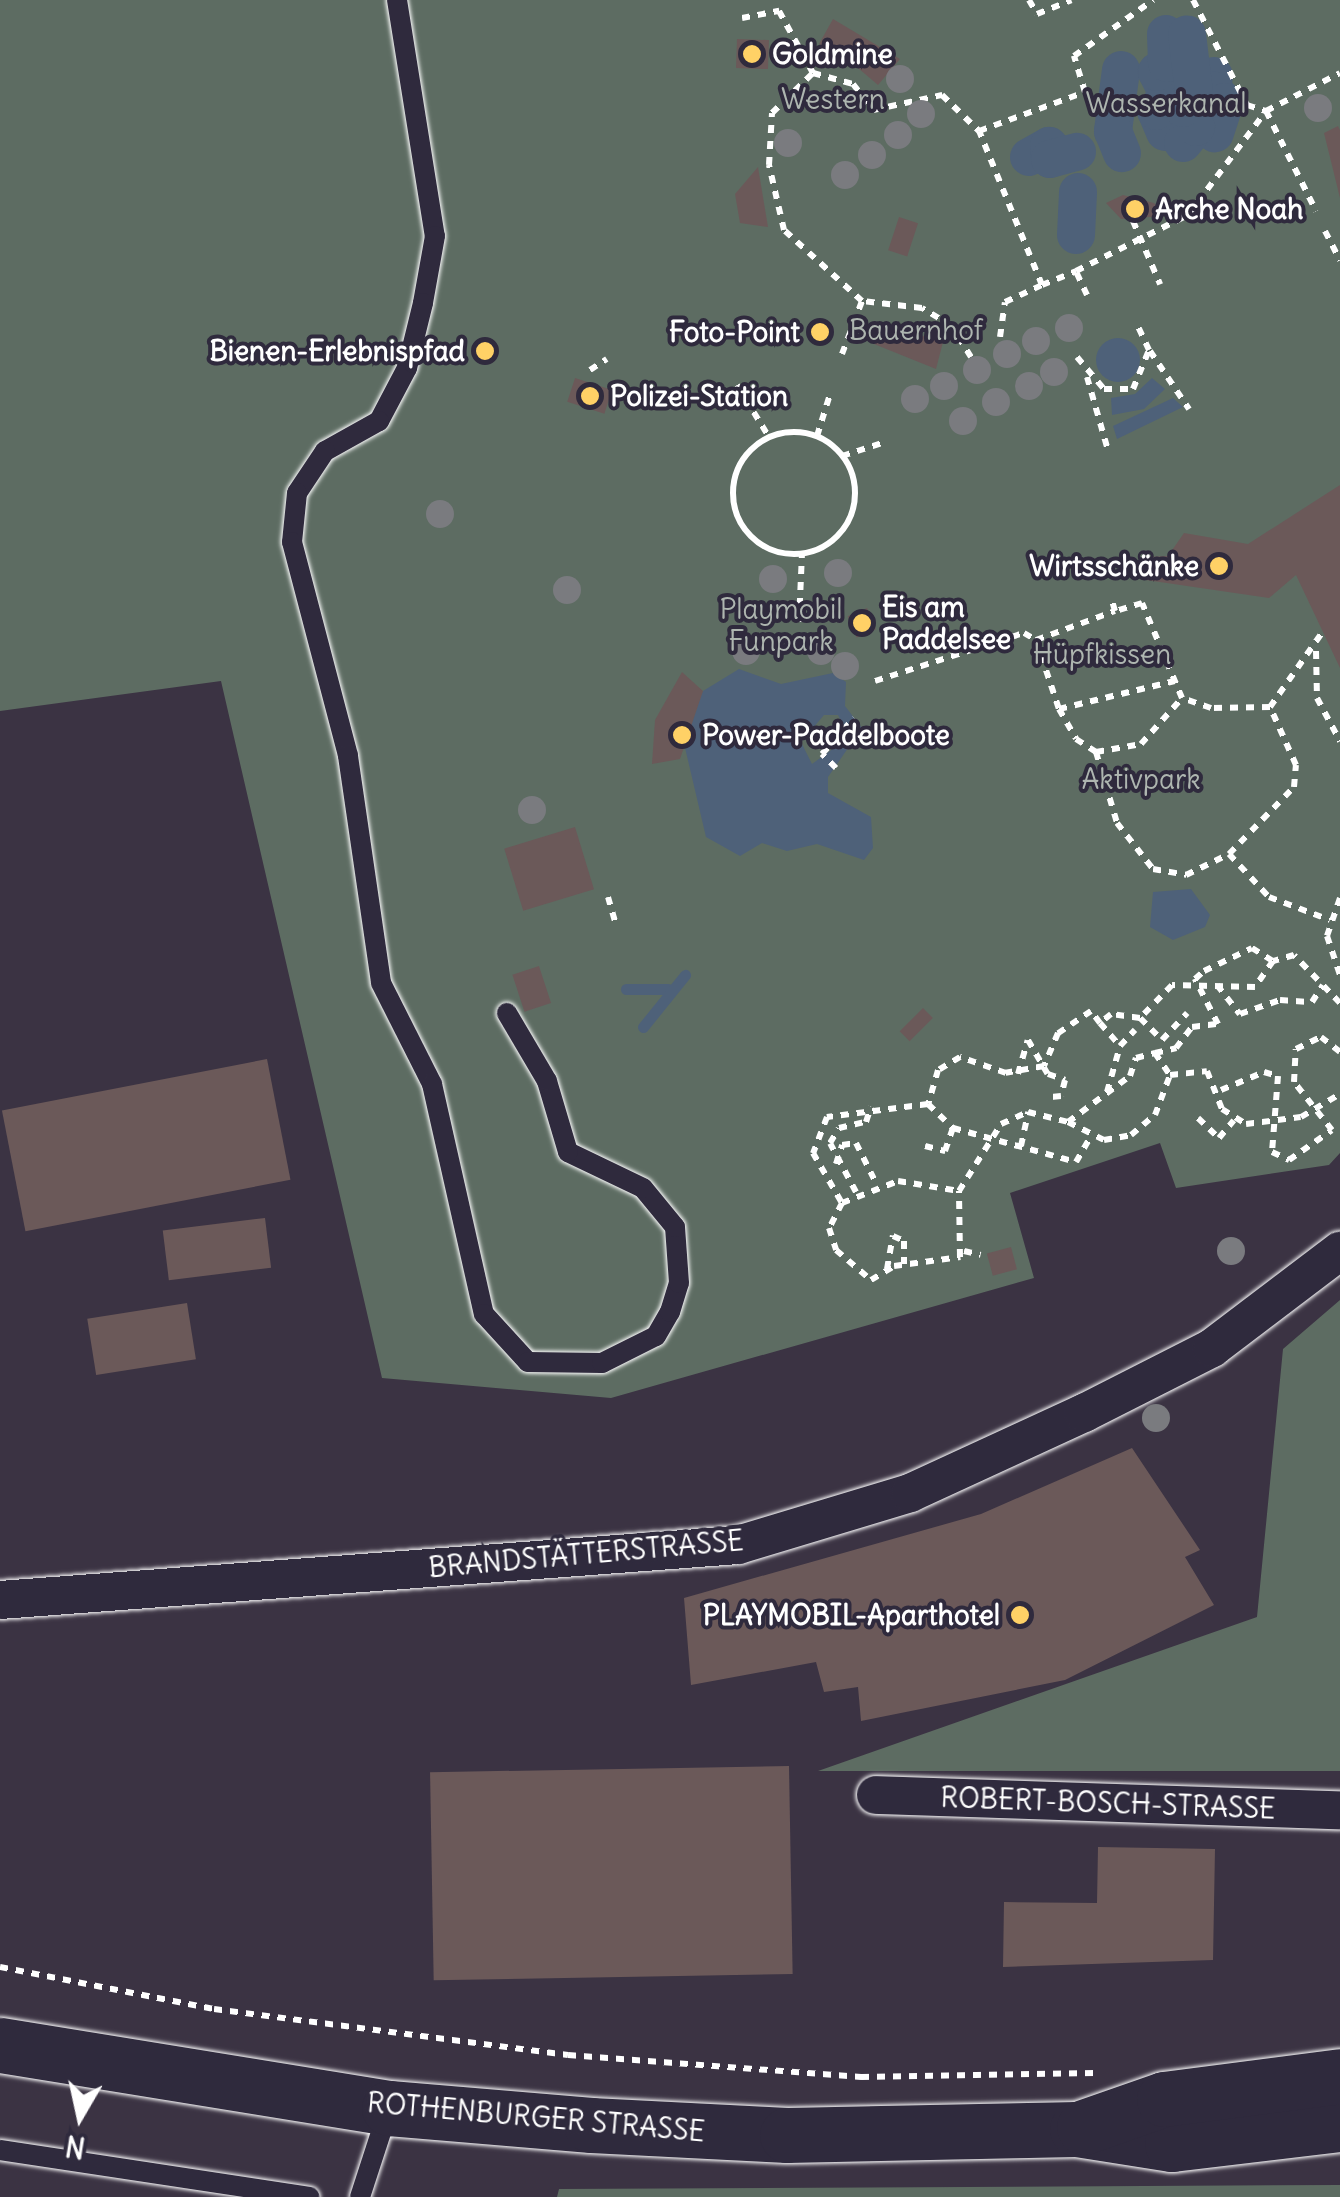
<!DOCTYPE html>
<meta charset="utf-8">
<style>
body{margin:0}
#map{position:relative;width:1340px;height:2197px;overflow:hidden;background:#3b3343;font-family:Delius,sans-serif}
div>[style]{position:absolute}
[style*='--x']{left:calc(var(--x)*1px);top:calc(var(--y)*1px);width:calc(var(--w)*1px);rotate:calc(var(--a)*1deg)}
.green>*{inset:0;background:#5d6c62}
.water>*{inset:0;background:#4e6179}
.round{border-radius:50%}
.stream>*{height:11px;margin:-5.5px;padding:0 5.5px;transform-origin:5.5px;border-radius:5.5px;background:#4e6179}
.canal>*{height:38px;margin:-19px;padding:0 19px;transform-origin:19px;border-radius:19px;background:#4e6179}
.building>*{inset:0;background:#6b5959;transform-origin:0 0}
.path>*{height:6px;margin-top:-3px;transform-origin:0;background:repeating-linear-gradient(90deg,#fff 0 8px,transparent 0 16px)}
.path>.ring{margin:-3px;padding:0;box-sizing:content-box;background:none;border:6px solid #fff;border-radius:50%}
.roads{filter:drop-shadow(0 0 2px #fff) drop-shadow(0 0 2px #fff)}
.lane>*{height:20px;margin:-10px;padding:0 10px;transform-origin:10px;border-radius:10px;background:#2f2a3d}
.street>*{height:38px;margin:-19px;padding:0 19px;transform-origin:19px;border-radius:19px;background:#2f2a3d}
.secondary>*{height:55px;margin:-27.5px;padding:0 27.5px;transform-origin:27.5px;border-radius:27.5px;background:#2f2a3d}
.trees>*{width:28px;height:28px;margin:-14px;border-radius:50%;background:#7a7b7f}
.dots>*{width:28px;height:28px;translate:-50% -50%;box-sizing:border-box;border:5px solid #2f2a3d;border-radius:50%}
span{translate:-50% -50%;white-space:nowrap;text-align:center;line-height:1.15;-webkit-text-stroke:8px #2f2a3d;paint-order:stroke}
.poi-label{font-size:28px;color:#fff;font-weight:700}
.left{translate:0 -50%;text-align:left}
.right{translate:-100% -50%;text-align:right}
.park-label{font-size:28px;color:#aeb6b0}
.street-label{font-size:28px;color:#fff}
.north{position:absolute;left:30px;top:2067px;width:100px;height:100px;-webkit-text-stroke:8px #2f2a3d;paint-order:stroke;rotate:189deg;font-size:28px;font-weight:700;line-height:40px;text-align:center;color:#fff}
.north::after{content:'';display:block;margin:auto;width:35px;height:45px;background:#fff;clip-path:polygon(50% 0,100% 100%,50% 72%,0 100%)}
</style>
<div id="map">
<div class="green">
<i style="clip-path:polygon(0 0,1340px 0,1340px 1153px,1329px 1165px,1176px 1188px,1160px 1143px,1010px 1193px,1034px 1278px,611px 1398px,382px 1378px,221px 681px,0 711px)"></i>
<i style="clip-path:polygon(1340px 1300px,1340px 1771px,818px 1771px,1257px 1617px,1283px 1349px)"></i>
<i style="clip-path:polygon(1340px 2185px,1340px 2197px,557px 2197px,559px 2189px)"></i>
</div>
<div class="water">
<i class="round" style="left:1096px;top:338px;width:44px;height:44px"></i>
<i style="clip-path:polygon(1152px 378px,1165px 389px,1144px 409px,1112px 415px,1111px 398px,1135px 394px)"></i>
<i style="clip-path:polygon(1173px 398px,1183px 407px,1117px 439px,1113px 426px)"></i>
<i style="clip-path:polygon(evenodd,739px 669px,781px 684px,833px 673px,846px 682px,845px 706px,862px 728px,828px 777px,828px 793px,871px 817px,873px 848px,864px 860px,817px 844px,787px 851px,762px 843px,740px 856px,706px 837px,682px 735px,703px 691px,739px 669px,824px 715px,838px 715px,849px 737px,812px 764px,801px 742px,824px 715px)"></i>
<i style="clip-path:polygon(1191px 889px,1210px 915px,1205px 927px,1173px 940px,1150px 927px,1153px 892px)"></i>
</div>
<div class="stream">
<i style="--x:626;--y:989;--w:42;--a:0"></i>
<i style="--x:643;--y:1027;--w:67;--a:-51.1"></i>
</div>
<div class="canal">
<i style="--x:1121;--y:70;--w:62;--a:97.5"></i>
<i style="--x:1113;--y:131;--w:24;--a:68"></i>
<i style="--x:1214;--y:76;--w:14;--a:98"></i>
<i style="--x:1212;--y:90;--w:18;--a:43"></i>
<i style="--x:1225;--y:102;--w:33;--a:108"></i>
<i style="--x:1165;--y:132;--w:23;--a:-113"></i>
<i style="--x:1156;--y:111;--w:21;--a:-55"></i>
<i style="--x:1168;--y:94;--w:25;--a:-117"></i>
<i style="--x:1157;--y:72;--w:13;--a:-42"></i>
<i style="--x:1167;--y:63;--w:29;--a:-92"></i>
<i style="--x:1183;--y:143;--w:21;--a:-51"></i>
<i style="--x:1196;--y:127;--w:23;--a:-124"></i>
<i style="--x:1183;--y:108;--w:19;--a:-55"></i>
<i style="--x:1194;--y:92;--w:58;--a:-96.9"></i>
<i style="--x:1029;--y:157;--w:23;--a:-29"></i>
<i style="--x:1049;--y:146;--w:13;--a:86"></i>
<i style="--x:1050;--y:159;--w:28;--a:-15"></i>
<i style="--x:1076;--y:235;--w:43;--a:-87.3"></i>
</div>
<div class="building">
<i style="clip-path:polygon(833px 19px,900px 59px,878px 85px,858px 68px,864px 62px,819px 44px)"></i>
<i style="left:737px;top:39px;width:32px;height:29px;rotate:2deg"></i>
<i style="clip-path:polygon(1338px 126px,1340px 130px,1340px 198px,1324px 133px)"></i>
<i style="clip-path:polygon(758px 167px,768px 227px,740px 223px,735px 194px)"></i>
<i style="clip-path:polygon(1123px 195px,1154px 203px,1165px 216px,1121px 219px,1106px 203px)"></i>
<i style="left:899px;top:217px;width:20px;height:35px;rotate:18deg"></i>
<i style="clip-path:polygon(879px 323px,943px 342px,936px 369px,874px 344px)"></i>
<i style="left:575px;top:378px;width:39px;height:25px;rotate:18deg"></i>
<i style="clip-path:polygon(1340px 485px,1340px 668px,1296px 575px,1269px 598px,1146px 580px,1149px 557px,1168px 556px,1184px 533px,1248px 544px)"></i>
<i style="left:867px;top:608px;width:23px;height:21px;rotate:67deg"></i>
<i style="clip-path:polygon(682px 672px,703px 691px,680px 759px,652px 764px,655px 720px)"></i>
<i style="left:575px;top:827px;width:65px;height:74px;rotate:73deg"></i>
<i style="left:539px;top:966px;width:39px;height:28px;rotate:72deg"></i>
<i style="left:923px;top:1008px;width:14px;height:33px;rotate:45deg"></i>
<i style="left:267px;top:1059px;width:123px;height:270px;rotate:79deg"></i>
<i style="left:265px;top:1218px;width:50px;height:103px;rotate:83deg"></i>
<i style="left:1011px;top:1247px;width:23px;height:25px;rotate:75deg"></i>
<i style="left:187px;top:1303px;width:57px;height:101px;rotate:81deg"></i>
<i style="clip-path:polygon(1132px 1448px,1200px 1550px,1185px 1557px,1214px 1605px,1065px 1680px,861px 1721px,858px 1687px,824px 1692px,816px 1662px,691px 1685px,684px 1598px,981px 1514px)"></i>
<i style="left:789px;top:1766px;width:208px;height:359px;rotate:89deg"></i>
<i style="clip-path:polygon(1098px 1847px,1215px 1849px,1213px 1960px,1003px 1967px,1004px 1902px,1097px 1903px)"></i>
</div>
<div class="path">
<i style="--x:1029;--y:0;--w:16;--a:60"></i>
<i style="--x:1037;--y:14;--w:37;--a:-22"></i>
<i style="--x:1193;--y:0;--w:118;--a:62.8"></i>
<i style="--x:1247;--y:105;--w:20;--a:18"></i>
<i style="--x:1266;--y:111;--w:112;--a:63.4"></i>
<i style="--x:742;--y:18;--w:38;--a:-11"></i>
<i style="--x:779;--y:11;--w:71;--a:61.3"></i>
<i style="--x:1133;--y:221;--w:69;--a:66.8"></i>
<i style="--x:1325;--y:231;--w:33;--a:63"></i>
<i style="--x:1042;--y:285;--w:37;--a:-22"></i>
<i style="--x:1087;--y:295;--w:26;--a:-115"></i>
<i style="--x:1076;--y:271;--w:125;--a:-26.6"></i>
<i style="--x:1188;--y:215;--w:130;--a:-53.1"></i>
<i style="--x:1266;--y:111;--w:83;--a:-27.2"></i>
<i style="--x:1000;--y:337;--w:35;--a:-82"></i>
<i style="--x:1005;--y:302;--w:41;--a:-24.7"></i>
<i style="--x:1042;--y:285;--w:166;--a:-112.2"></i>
<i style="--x:979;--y:131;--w:113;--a:-20.2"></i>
<i style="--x:1085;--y:92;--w:38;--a:-107"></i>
<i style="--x:1074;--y:56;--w:97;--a:-35.3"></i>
<i style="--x:1150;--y:351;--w:70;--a:56.1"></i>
<i style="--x:842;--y:354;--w:57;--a:-69.3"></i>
<i style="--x:971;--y:357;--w:36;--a:-122"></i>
<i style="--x:952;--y:326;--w:35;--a:-149"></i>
<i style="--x:922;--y:308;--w:60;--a:-173.3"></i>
<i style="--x:862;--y:301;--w:105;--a:-137.7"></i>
<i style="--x:784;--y:230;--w:67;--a:-103"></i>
<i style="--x:769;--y:165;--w:52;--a:-86.7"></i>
<i style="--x:772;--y:113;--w:57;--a:-44.3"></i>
<i style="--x:813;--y:73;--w:41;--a:15.4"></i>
<i style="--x:853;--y:84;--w:33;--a:52"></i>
<i style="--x:873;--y:110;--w:71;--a:-12.3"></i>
<i style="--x:942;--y:95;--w:52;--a:44.2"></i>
<i style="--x:1077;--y:357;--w:42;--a:49.8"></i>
<i style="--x:1104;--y:389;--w:29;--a:0"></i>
<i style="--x:1133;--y:389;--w:42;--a:-67.7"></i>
<i style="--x:1149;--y:350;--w:31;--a:-115"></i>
<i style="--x:590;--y:370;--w:20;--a:-33"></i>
<i style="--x:1087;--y:377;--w:76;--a:74"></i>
<i style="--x:737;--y:385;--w:61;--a:58.4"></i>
<i class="ring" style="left:733px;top:432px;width:116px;height:116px"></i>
<i style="--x:817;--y:436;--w:47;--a:-72.7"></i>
<i style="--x:842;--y:456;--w:45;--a:-18"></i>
<i style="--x:799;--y:622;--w:69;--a:-87.5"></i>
<i style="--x:1036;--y:640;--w:73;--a:71.6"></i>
<i style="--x:1059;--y:709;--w:34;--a:60"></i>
<i style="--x:1076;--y:739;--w:24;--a:33"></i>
<i style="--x:1096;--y:752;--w:74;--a:73.5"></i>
<i style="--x:1117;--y:823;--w:58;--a:52"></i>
<i style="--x:1153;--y:869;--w:34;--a:10"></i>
<i style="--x:1186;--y:875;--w:48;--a:-26"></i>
<i style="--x:1229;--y:854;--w:93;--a:-45.9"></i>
<i style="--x:1294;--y:787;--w:22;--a:-85"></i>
<i style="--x:1296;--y:765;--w:64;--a:-114.1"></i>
<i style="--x:1270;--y:707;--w:59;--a:179"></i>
<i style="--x:1211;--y:708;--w:31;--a:-161"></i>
<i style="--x:1182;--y:698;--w:103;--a:-112.8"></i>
<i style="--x:1142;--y:603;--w:28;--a:163"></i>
<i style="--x:1316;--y:651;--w:47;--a:88.8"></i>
<i style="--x:1317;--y:698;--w:49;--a:61.9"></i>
<i style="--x:875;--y:681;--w:157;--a:-17.9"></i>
<i style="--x:1024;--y:633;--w:14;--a:30"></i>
<i style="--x:1036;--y:640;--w:84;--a:-20.2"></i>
<i style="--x:1115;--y:611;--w:15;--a:-106"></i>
<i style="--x:1270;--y:707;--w:94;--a:-55"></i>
<i style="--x:1059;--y:709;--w:119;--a:-13.6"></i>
<i style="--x:1096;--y:752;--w:46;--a:-10.1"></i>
<i style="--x:1141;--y:744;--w:62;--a:-48.3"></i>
<i style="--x:836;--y:768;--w:20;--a:-135"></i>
<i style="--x:822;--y:754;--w:48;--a:-48.4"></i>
<i style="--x:1229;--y:854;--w:59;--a:47.1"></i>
<i style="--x:1269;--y:897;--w:65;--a:20.7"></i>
<i style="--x:608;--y:897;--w:29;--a:74"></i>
<i style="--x:1340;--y:898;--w:40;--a:108.9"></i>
<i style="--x:1327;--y:936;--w:41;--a:71.6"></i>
<i style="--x:1217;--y:985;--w:37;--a:52"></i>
<i style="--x:1240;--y:1014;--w:42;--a:-19.3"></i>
<i style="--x:1280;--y:1000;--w:32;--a:4"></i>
<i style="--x:1312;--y:1002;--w:20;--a:-57"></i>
<i style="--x:1340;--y:1003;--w:66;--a:-133.8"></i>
<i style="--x:1294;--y:955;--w:22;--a:164"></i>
<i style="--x:1273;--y:961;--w:32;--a:125"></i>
<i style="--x:1255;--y:987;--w:83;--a:-178.6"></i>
<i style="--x:1172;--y:985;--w:46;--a:134.1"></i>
<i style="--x:1140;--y:1018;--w:29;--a:-172"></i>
<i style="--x:1111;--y:1014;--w:14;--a:141"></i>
<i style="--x:1100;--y:1023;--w:15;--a:-127"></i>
<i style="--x:1091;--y:1011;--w:40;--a:146"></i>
<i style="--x:1058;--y:1033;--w:36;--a:113"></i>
<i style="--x:1044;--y:1066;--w:39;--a:170"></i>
<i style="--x:1006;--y:1073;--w:49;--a:-160.8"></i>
<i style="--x:960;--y:1057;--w:26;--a:149"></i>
<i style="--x:938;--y:1070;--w:35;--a:106"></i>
<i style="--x:928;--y:1104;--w:102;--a:172.7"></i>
<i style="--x:827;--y:1117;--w:39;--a:111"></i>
<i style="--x:813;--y:1153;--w:58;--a:59.9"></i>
<i style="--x:842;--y:1203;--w:28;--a:117"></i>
<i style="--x:829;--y:1228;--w:23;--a:72"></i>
<i style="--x:836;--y:1250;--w:46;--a:40.6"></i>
<i style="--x:871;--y:1280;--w:27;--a:-31"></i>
<i style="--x:894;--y:1266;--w:67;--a:-7.8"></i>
<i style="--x:960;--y:1257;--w:66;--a:-90.9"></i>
<i style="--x:959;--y:1191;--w:79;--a:-57.9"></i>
<i style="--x:1001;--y:1124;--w:30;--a:-24"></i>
<i style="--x:1028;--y:1112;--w:41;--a:14"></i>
<i style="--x:1068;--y:1122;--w:77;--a:-36.6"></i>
<i style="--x:1130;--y:1076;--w:19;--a:-72"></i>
<i style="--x:1136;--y:1058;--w:20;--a:-15"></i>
<i style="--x:1155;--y:1053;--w:27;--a:56"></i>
<i style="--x:1170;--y:1075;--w:37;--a:-6"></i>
<i style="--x:1207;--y:1071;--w:41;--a:68.5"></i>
<i style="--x:1222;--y:1109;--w:28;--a:32"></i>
<i style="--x:1246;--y:1124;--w:55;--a:-7.3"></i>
<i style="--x:1301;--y:1117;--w:45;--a:-30.5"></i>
<i style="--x:1140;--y:1018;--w:31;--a:45"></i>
<i style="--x:1162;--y:1040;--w:37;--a:-47"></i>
<i style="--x:1100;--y:1023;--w:30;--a:49"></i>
<i style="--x:1120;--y:1046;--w:22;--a:-47"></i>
<i style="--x:1155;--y:1053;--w:22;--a:-13"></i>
<i style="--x:1176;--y:1048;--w:26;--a:-53"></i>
<i style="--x:1192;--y:1027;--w:26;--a:-7"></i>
<i style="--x:1218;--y:1024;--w:51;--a:-117.1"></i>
<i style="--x:1195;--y:979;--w:12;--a:-42"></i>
<i style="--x:1204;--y:971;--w:53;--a:-25.6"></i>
<i style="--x:1252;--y:948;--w:25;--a:32"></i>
<i style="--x:1018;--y:1074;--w:35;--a:-74"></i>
<i style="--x:1028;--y:1040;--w:39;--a:60"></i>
<i style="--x:1048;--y:1074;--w:18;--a:19"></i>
<i style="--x:1065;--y:1080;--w:16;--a:104"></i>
<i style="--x:1061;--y:1096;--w:10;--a:174"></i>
<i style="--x:1221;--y:1090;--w:47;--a:-22.7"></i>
<i style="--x:1264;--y:1072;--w:15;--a:16"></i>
<i style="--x:1278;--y:1076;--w:76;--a:94.5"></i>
<i style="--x:1272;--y:1152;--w:19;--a:25"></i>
<i style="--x:1289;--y:1160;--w:52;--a:-34.9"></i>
<i style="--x:1332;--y:1130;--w:61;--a:-128.4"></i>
<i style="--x:1294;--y:1082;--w:33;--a:-87"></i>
<i style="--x:1296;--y:1049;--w:28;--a:-26"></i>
<i style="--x:1321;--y:1037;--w:24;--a:38"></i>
<i style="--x:1107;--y:1092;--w:48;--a:-74.2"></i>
<i style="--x:928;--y:1104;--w:35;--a:44"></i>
<i style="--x:953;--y:1128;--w:128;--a:15.5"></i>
<i style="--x:1076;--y:1162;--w:30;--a:-60"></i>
<i style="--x:1198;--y:1118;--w:29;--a:44"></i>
<i style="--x:1219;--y:1138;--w:23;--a:-50"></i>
<i style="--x:1068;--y:1122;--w:40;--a:26.6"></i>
<i style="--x:1104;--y:1140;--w:27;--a:-10"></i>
<i style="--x:1131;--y:1135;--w:31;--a:-40"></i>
<i style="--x:1155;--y:1115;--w:43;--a:-69.4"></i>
<i style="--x:925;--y:1146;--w:21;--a:14"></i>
<i style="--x:945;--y:1151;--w:24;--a:-71"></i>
<i style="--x:1021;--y:1146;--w:35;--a:-78"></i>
<i style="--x:836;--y:1164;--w:20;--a:-72"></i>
<i style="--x:842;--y:1145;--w:14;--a:-8"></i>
<i style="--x:856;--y:1143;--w:45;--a:63.4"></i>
<i style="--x:856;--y:1192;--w:55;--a:-118"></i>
<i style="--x:830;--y:1143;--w:17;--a:-59"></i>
<i style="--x:839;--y:1128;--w:28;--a:-13"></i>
<i style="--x:866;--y:1122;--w:16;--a:-72"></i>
<i style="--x:842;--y:1203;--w:60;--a:-21.4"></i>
<i style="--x:898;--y:1181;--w:62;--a:9.3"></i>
<i style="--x:964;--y:1251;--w:17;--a:13"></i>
<i style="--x:887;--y:1269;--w:34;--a:-80"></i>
<i style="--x:893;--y:1236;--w:12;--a:24"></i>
<i style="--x:904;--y:1241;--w:23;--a:90"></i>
<i style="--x:0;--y:1967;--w:218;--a:11.1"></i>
<i style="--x:214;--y:2009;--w:357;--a:7.4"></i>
<i style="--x:568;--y:2055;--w:294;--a:4.3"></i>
<i style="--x:861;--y:2077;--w:234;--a:-1"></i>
</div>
<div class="roads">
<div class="lane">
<i style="--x:397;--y:0;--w:239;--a:80.9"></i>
<i style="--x:435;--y:236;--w:68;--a:100.2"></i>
<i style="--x:423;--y:303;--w:67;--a:103.8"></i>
<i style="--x:407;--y:368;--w:60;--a:117.8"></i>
<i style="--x:379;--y:421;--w:62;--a:150.9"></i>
<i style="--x:325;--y:451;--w:50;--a:123.7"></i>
<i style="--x:297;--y:493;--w:49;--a:95.8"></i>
<i style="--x:292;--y:542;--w:221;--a:75.3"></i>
<i style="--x:348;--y:756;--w:229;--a:81.7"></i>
<i style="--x:381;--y:983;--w:113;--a:63.2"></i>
<i style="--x:432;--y:1084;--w:236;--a:77.3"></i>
<i style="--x:484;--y:1314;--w:65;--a:47.5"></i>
<i style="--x:528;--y:1362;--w:74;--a:0.8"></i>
<i style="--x:602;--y:1363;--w:60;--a:-26.6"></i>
<i style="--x:656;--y:1336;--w:28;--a:-60"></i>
<i style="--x:670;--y:1312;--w:30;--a:-73"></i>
<i style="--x:679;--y:1283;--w:56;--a:-94.1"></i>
<i style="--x:675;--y:1227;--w:50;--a:-129.4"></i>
<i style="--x:643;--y:1188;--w:83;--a:-154.4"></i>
<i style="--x:568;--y:1152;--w:74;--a:-106.5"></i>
<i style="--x:547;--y:1081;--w:79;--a:-120.5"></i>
<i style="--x:0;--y:2150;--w:313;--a:8.6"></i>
<i style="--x:360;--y:2197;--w:94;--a:-72"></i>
</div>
<div class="street">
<i style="--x:0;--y:1600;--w:740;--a:-4.26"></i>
<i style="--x:738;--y:1545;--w:180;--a:-16.8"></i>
<i style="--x:910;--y:1493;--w:192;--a:-24.7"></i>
<i style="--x:1084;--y:1413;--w:144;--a:-26.9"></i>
<i style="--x:1212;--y:1348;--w:161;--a:-37.2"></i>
<i style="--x:876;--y:1795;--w:464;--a:1.9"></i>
</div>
<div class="secondary">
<i style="--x:0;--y:2045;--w:394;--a:9.2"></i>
<i style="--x:389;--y:2108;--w:203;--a:4.8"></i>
<i style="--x:591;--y:2125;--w:196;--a:2.9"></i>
<i style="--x:787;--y:2135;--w:290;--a:-1.2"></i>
<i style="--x:1077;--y:2129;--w:96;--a:9"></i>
<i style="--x:1172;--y:2144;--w:169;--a:-6.8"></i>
<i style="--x:1084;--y:2127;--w:85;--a:-19.3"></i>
<i style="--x:1164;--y:2099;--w:177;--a:-7.4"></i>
</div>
</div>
<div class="trees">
<i style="left:900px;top:79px"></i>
<i style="left:1318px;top:108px"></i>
<i style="left:921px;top:114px"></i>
<i style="left:898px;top:135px"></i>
<i style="left:788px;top:143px"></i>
<i style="left:872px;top:155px"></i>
<i style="left:845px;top:175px"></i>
<i style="left:1069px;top:328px"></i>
<i style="left:1036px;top:341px"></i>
<i style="left:1007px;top:354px"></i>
<i style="left:977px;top:370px"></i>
<i style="left:1054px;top:372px"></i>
<i style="left:944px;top:386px"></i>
<i style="left:1029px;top:386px"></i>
<i style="left:915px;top:399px"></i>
<i style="left:996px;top:402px"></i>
<i style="left:963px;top:421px"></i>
<i style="left:440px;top:514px"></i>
<i style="left:838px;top:573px"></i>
<i style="left:773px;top:579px"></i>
<i style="left:567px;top:590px"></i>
<i style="left:746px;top:651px"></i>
<i style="left:821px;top:651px"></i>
<i style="left:845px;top:666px"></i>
<i style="left:532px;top:810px"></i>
<i style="left:1231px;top:1251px"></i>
<i style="left:1156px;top:1418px"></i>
</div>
<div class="dots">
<i style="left:752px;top:54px;background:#ffd166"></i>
<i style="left:1135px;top:209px;background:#ffd166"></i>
<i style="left:820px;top:332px;background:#ffd166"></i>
<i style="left:485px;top:351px;background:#ffd166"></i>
<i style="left:590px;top:396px;background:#ffd166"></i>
<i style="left:1219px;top:566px;background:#ffd166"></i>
<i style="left:862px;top:623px;background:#ffd166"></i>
<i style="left:682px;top:735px;background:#ffd166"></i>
<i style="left:1020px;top:1615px;background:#ffd166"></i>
</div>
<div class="poi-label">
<span class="left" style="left:772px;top:54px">Goldmine</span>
<span class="left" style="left:1155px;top:209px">Arche Noah</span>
<span class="right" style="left:800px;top:332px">Foto-Point</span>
<span class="right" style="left:465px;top:351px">Bienen-Erlebnispfad</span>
<span class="left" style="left:610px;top:396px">Polizei-Station</span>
<span class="right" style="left:1199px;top:566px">Wirtsschänke</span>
<span class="left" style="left:882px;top:623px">Eis am<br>Paddelsee</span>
<span class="left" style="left:702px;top:735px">Power-Paddelboote</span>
<span class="right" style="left:1000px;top:1615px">PLAYMOBIL-Aparthotel</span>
</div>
<div class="park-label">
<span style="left:833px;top:99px">Western</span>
<span style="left:1166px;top:103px">Wasserkanal</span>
<span style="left:916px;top:330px">Bauernhof</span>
<span style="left:781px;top:625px">Playmobil<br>Funpark</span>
<span style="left:1102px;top:654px">Hüpfkissen</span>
<span style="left:1141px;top:779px">Aktivpark</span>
</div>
<div class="street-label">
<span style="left:586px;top:1554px;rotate:-5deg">BRANDSTÄTTERSTRASSE</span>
<span style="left:1108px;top:1803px;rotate:2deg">ROBERT-BOSCH-STRASSE</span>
<span style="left:536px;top:2117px;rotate:5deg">ROTHENBURGER STRASSE</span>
</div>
<div class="north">N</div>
</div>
